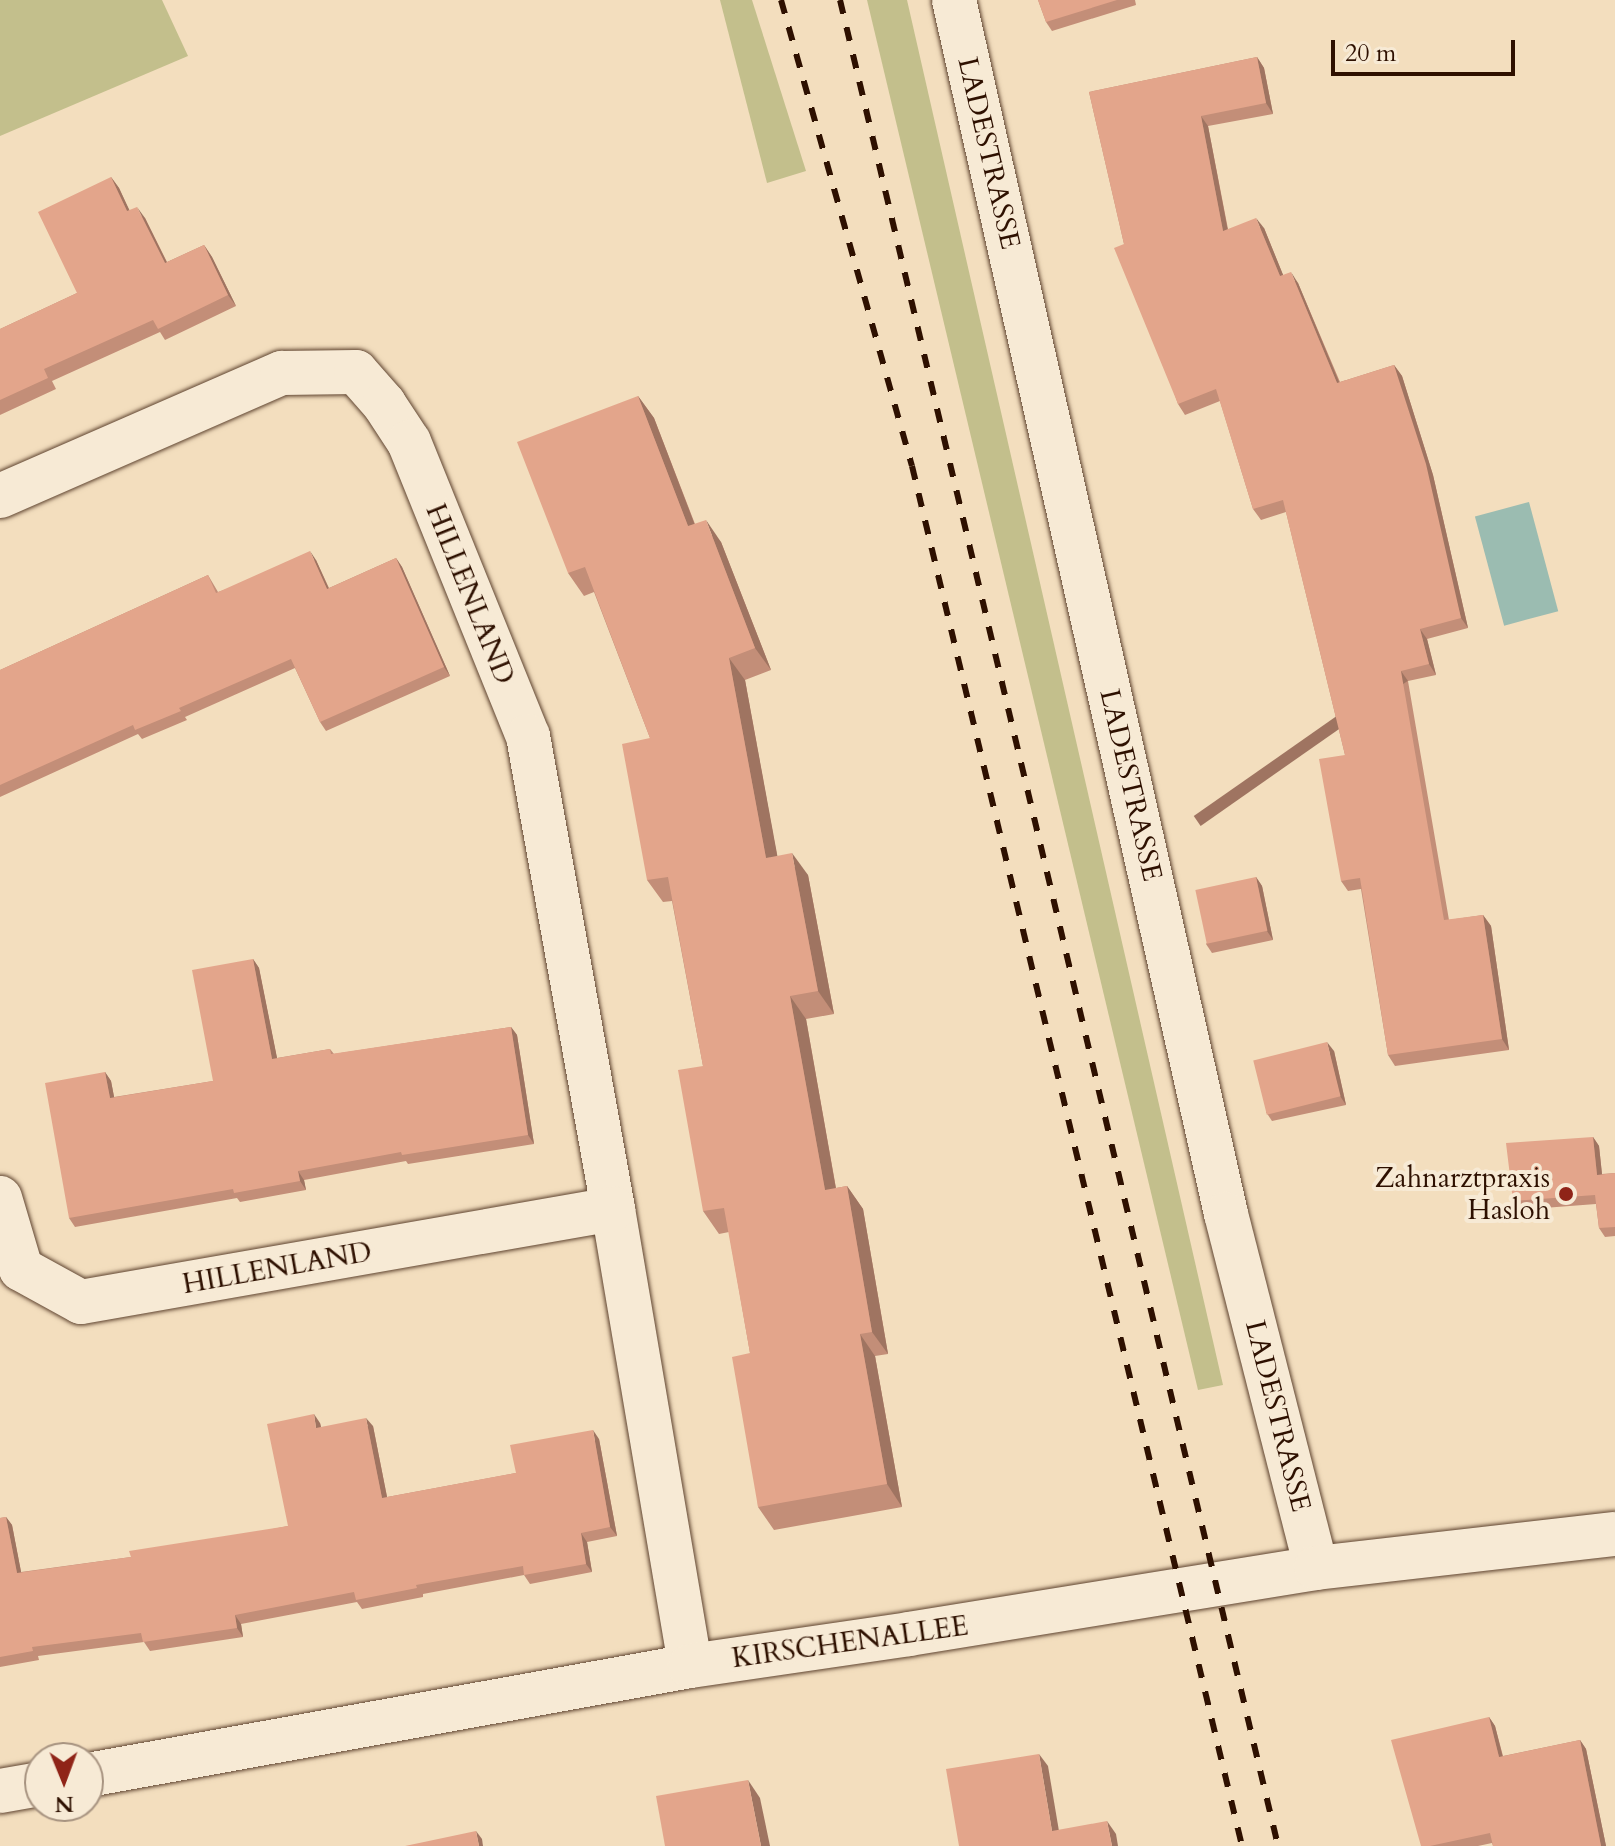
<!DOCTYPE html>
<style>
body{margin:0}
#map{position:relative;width:1615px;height:1846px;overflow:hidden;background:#f3debe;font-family:Cardo,serif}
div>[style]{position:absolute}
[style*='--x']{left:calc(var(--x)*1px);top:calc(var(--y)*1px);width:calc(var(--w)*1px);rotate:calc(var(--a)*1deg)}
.green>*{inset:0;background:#c3bf8c}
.water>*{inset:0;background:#9bbcb1;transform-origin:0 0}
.roads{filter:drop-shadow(0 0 2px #5f4430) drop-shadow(0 0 2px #5f4430)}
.minor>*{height:44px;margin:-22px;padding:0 22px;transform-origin:22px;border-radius:22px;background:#f7ead5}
.rail>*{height:6px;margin-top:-3px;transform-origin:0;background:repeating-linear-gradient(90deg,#2e1000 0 14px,transparent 0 28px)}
.wall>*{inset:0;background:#c38e78}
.shaded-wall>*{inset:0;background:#9f7461;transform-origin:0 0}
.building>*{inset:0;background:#e3a58b;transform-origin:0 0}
.dots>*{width:22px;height:22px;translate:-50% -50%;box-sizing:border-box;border:4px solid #f7ead5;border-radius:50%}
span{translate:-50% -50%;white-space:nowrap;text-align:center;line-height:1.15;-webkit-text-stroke:8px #f7ead5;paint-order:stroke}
.street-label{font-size:28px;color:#2e1000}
.poi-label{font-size:28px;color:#2e1000}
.right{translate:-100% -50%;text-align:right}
.north{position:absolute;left:24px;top:1742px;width:80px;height:80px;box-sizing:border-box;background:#f7ead5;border:2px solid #a79380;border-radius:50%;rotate:179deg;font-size:22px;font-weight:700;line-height:32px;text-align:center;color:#2e1000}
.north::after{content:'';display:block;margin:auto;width:28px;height:36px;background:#8f2418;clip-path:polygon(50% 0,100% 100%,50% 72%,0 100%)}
.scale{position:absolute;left:1331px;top:40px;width:184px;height:36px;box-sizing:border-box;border:4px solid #2e1000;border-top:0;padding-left:10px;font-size:24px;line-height:28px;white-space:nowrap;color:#2e1000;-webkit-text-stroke:6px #f7ead5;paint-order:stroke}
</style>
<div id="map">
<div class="green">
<i style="clip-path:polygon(0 0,162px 0,188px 56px,0 136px)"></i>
<i style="clip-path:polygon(720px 0,752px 0,806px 171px,767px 183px)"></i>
<i style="clip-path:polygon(867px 0,907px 0,1223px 1385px,1198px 1390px)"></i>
</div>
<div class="water">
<i style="left:1529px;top:502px;width:113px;height:56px;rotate:75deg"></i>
</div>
<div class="roads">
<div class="minor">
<i style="--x:954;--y:0;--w:1244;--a:77.37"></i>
<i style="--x:1226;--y:1214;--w:365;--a:75.7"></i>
<i style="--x:0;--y:496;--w:308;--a:-23.6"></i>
<i style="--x:282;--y:373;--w:74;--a:-0.8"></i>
<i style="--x:356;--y:372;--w:43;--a:48.8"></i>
<i style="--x:384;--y:404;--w:45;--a:56.7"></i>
<i style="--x:409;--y:442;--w:317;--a:68"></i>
<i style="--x:528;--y:736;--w:481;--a:79.8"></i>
<i style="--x:613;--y:1209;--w:463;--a:80.4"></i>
<i style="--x:0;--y:1198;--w:74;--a:73.5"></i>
<i style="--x:21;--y:1269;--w:68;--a:28.8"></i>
<i style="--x:81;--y:1302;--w:540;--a:-9.92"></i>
<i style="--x:88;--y:1775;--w:612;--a:-10.26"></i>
<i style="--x:690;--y:1666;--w:221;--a:-8.3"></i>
<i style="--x:909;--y:1634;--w:412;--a:-9.2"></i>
<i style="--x:1316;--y:1568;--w:301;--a:-6.5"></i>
<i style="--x:0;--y:1791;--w:41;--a:-9.9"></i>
</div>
</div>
<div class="rail">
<i style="--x:781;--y:0;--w:484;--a:74.3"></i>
<i style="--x:912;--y:466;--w:1419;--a:76.55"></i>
<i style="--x:840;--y:0;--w:1897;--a:76.65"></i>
</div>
<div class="wall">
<i style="clip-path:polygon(1038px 0,1135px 0,1136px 5px,1052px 31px,1046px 22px)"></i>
<i style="clip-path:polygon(1257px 57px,1264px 68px,1273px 114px,1208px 126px,1228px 229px,1264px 228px,1283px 275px,1298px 283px,1340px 382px,1394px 365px,1402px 376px,1433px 475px,1468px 628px,1427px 639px,1436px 675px,1408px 681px,1449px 920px,1483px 915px,1491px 926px,1509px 1050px,1395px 1066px,1388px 1055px,1361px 889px,1348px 891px,1341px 881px,1345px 755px,1286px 512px,1261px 520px,1253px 509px,1220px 401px,1185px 415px,1178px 404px,1124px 244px,1089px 92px)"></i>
<i style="clip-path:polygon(111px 177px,119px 188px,129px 210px,145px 218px,167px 262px,204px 245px,212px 257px,236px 306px,165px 340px,160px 332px,52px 381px,56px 389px,0 415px,0 329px,77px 293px)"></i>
<i style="clip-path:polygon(638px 396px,654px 418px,695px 524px,721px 542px,771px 670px,745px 680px,777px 856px,808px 875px,834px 1014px,806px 1019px,836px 1188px,847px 1186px,863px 1209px,888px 1354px,875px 1356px,902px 1507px,774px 1530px,758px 1507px,750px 1353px,729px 1232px,719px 1234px,703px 1211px,703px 1066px,672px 901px,663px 902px,647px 880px,650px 738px,594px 592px,584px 596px,568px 573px)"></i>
<i style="clip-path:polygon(396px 558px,402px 567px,450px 676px,326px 731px,320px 722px,295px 668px,185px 717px,187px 720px,142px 739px,138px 734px,0 797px,0 670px,208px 575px,218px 592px,316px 560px,329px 588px)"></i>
<i style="clip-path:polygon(1256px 877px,1262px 886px,1273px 940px,1212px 953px,1206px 944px)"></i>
<i style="clip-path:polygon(253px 959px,259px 968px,277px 1058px,330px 1049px,334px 1054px,511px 1027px,517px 1035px,534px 1144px,408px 1164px,406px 1161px,304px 1180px,306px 1190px,240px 1202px,237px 1198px,75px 1227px,69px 1218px,105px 1072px,111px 1081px,114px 1097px,213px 1081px)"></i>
<i style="clip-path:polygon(1334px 1051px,1346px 1105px,1272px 1121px,1266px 1112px)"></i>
<i style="clip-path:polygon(1593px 1137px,1599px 1146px,1602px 1174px,1615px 1173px,1615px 1236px,1605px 1237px,1599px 1228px,1596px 1204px,1519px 1210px,1513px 1201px)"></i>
<i style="clip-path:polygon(320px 1423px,321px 1427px,373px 1426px,387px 1497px,516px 1473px,599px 1439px,617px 1536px,587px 1542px,592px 1572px,530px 1584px,524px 1575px,423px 1594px,423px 1597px,362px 1609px,357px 1602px,241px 1624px,243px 1637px,150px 1651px,144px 1642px,38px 1656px,39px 1660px,0 1667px,0 1518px,6px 1517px,12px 1525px,21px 1572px,131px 1557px,288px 1526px)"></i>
<i style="clip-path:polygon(1489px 1717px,1495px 1726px,1503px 1756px,1580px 1740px,1586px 1749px,1606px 1846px,1493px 1846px,1492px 1843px,1478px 1846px,1421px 1846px)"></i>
</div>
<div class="shaded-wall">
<i style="clip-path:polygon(1257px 57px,1264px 68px,1273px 114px,1266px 103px)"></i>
<i style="clip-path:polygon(1201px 116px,1208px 126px,1230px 242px,1223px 231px)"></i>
<i style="clip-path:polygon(111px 177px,119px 188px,135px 222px,127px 211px)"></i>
<i style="clip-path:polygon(137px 207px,145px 218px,173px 275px,165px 263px)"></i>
<i style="clip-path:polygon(1256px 218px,1264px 228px,1288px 287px,1280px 276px)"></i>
<i style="clip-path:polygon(204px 245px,212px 257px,236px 306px,228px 295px)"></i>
<i style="clip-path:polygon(1291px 272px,1298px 283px,1344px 394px,1337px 383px)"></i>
<i style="clip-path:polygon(1394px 365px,1402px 376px,1433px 475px,1468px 628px,1461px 618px)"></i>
<i style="clip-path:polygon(638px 396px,654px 418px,704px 549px,688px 526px)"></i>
<i style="clip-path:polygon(706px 520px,721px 542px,771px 670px,755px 648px)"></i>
<i style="clip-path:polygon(310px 551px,316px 560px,333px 598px,327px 589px)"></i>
<i style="clip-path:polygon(396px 558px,402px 567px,450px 676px,444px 667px)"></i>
<i style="clip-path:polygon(1420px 629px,1427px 639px,1436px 675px,1429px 664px)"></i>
<i style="clip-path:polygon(729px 658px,745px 680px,782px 881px,766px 858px)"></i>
<i style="left:1401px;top:671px;width:12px;height:253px;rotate:55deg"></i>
<i style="clip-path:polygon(792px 853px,808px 875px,834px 1014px,818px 991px)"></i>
<i style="clip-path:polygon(1256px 877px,1262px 886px,1273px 940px,1267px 931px)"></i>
<i style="clip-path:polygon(1483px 915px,1491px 926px,1509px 1050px,1502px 1039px)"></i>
<i style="clip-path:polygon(253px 959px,259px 968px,279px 1068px,272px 1059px)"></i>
<i style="clip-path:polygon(790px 996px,806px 1019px,840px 1212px,825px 1190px)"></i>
<i style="clip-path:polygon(511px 1027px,517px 1035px,534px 1144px,528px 1135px)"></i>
<i style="clip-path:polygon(1327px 1042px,1334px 1051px,1346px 1105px,1340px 1096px)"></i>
<i style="clip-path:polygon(105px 1072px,111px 1081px,116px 1107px,110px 1098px)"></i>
<i style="clip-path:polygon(1593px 1137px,1599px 1146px,1603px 1184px,1597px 1175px)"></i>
<i style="clip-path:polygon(298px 1171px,304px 1180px,306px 1190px,300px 1181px)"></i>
<i style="clip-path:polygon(847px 1186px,863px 1209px,888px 1354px,872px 1332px)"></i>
<i style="clip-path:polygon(860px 1334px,875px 1356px,902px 1507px,887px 1484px)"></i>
<i style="clip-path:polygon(314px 1414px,320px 1423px,323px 1436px,316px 1428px)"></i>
<i style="clip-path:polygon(366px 1418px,373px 1426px,389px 1507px,382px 1498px)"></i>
<i style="clip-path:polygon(593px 1430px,599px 1439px,617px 1536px,610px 1527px)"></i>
<i style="clip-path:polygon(6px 1517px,12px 1525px,23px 1582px,17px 1573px)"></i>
<i style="clip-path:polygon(581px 1533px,587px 1542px,592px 1572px,586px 1564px)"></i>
<i style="clip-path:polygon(235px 1615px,241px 1624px,243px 1637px,237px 1628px)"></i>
<i style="clip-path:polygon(1489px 1717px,1495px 1726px,1505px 1766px,1499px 1757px)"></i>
<i style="clip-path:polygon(1580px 1740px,1586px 1749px,1606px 1846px,1601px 1846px)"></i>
<i style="clip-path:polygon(1039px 1754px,1048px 1766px,1061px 1843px,1052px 1831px)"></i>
<i style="clip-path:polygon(748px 1780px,760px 1798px,770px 1846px,761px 1846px)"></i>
<i style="clip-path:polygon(1107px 1821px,1116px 1834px,1118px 1846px,1112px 1846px)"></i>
<i style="clip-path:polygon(476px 1831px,482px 1839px,483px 1846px,479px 1846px)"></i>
</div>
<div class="building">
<i style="clip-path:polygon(1038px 0,1117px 0,1046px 22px)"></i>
<i style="clip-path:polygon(1257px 57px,1266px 103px,1201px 116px,1223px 231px,1256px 218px,1280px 276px,1291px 272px,1337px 383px,1394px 365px,1426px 464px,1461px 618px,1420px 629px,1429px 664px,1401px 671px,1444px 920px,1483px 915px,1502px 1039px,1388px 1055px,1360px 878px,1341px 881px,1319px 759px,1345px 755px,1283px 500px,1253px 509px,1216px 389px,1178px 404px,1114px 248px,1124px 244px,1089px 92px)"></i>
<i style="clip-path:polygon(111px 177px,127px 211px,137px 207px,165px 263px,204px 245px,228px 295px,158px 329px,153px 320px,44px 369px,48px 378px,0 400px,0 329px,77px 293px,38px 212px)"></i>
<i style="clip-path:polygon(638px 396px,688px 526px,706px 520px,755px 648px,729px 658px,766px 858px,792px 853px,818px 991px,790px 996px,825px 1190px,847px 1186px,872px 1332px,860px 1334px,887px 1484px,758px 1507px,732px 1357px,750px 1353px,724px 1208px,703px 1211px,678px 1070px,703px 1066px,668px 877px,647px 880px,622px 744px,650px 738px,585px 567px,568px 573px,517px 442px)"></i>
<i style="clip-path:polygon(310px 551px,327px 589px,396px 558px,444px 667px,320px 722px,291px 659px,179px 708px,181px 711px,135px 730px,133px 725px,0 785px,0 670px,208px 575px,216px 593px)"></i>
<i style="left:1256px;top:877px;width:55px;height:62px;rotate:78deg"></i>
<i style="clip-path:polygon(253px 959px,272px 1059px,330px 1049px,331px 1054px,511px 1027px,528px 1135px,402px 1155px,401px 1152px,298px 1171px,300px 1181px,234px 1193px,233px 1189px,69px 1218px,45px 1083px,105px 1072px,110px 1098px,213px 1081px,192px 970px)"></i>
<i style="left:1327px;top:1042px;width:56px;height:76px;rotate:76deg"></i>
<i style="clip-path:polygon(1593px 1137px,1597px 1175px,1615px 1173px,1615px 1227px,1599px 1228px,1595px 1195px,1513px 1201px,1506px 1143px)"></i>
<i style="clip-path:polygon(314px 1414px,316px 1428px,366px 1418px,382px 1498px,516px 1473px,510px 1445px,593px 1430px,610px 1527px,581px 1533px,586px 1564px,524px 1575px,523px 1566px,416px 1585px,417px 1588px,356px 1600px,354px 1592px,235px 1615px,237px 1628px,143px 1642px,141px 1633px,32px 1647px,33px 1651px,0 1657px,0 1518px,6px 1517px,17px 1573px,131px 1557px,129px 1551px,288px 1526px,267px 1424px)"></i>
<i style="clip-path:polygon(1489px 1717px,1499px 1757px,1580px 1740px,1601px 1846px,1493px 1846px,1490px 1833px,1430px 1846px,1421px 1846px,1391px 1740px)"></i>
<i style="clip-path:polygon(1039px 1754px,1052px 1831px,1107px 1821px,1112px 1846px,959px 1846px,946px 1769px)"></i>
<i style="clip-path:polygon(748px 1780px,761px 1846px,665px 1846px,656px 1796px)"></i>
<i style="clip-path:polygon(476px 1831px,479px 1846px,405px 1846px)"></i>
</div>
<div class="dots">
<i style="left:1566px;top:1194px;background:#8f2418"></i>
</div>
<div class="street-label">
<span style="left:989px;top:153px;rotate:77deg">LADESTRASSE</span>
<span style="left:470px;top:594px;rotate:68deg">HILLENLAND</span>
<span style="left:1131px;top:785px;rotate:77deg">LADESTRASSE</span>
<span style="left:277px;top:1268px;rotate:-10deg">HILLENLAND</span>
<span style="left:1278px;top:1416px;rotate:76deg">LADESTRASSE</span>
<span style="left:850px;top:1642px;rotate:-8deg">KIRSCHENALLEE</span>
</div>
<div class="poi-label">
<span class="right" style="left:1550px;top:1194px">Zahnarztpraxis<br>Hasloh</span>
</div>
<div class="north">N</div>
<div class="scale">20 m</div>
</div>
